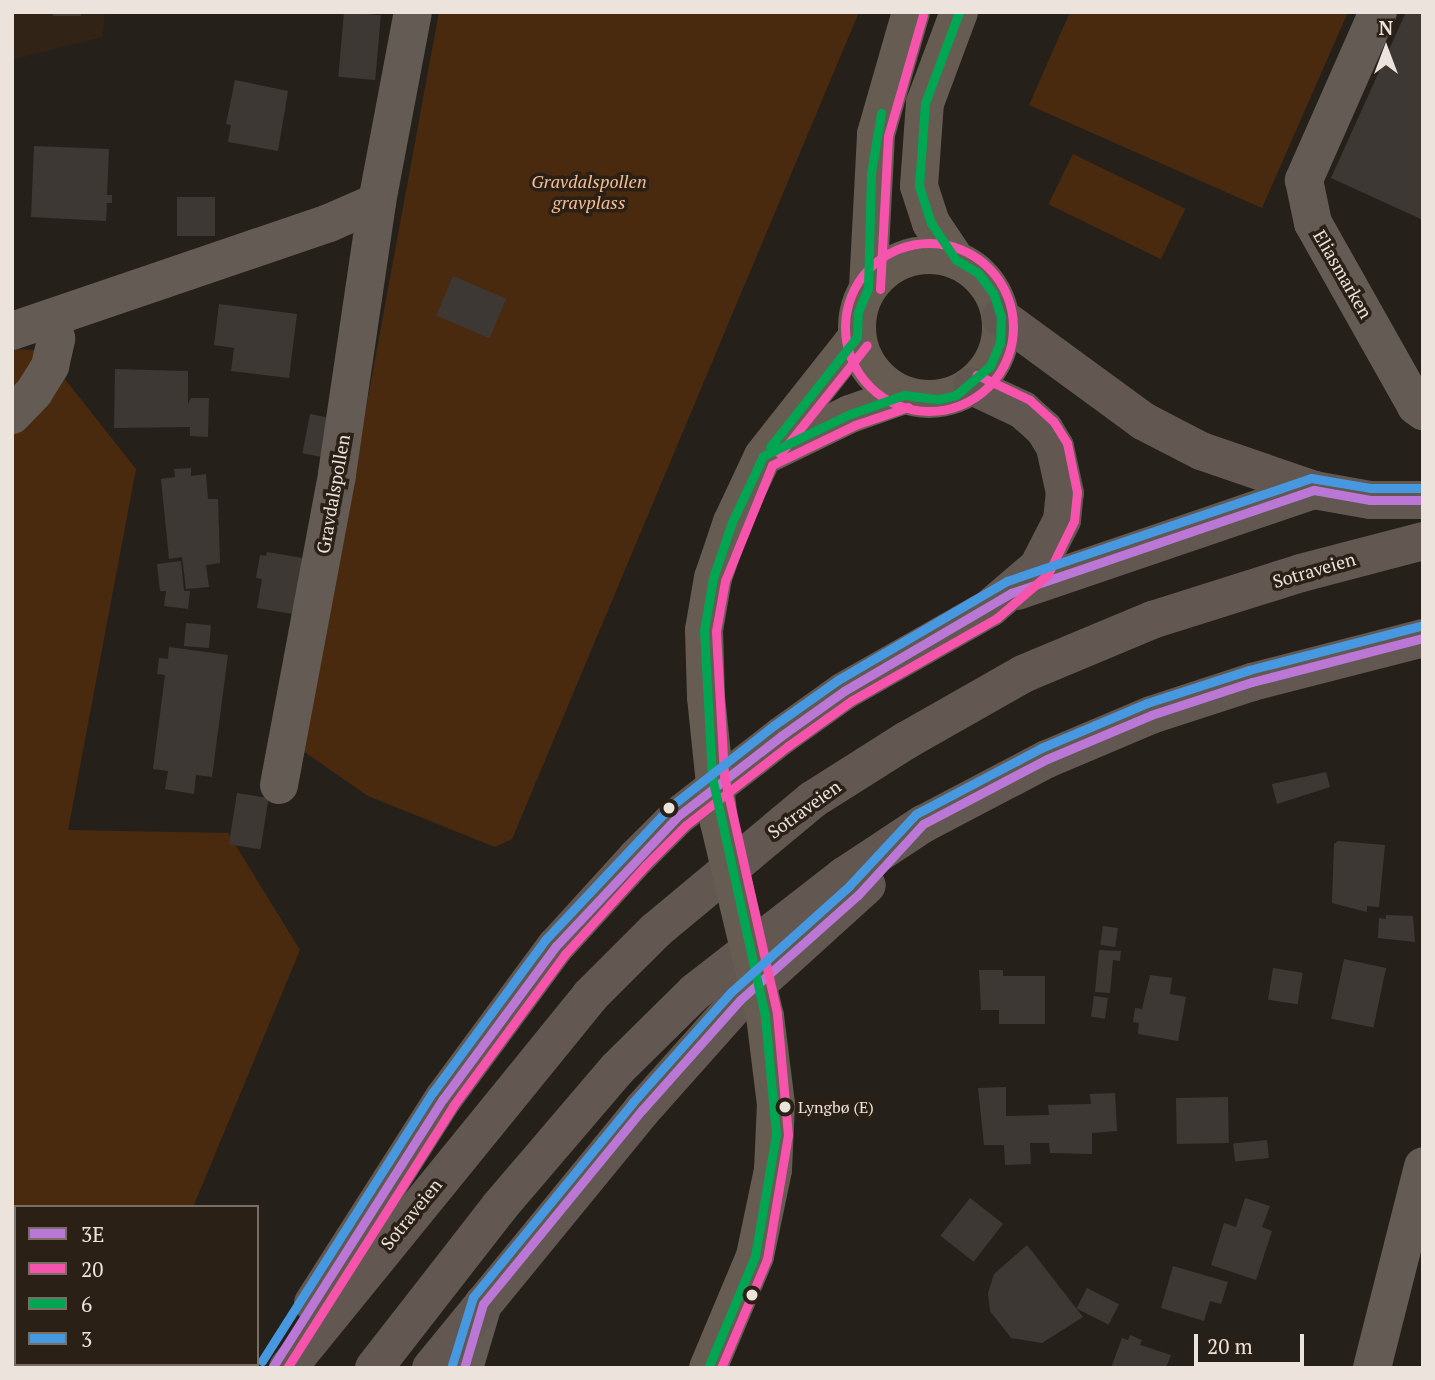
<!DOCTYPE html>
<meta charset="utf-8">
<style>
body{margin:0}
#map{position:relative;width:1435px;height:1380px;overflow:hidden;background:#26201b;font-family:"PT Serif",serif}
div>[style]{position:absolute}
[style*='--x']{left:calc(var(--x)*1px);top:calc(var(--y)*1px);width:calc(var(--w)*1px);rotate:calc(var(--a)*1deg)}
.built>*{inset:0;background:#322317}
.green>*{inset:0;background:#492a0e;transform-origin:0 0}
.building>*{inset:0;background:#3e3834;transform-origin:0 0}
.minor>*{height:38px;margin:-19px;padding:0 19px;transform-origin:19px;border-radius:19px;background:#645b54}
.major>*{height:38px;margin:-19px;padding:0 19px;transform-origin:19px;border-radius:19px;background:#665c52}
.major>.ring{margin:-19px;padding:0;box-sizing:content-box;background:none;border:38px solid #665c52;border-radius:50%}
.highway>*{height:38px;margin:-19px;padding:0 19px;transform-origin:19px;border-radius:19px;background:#625851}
.major-bridge>*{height:38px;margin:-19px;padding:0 19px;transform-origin:19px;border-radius:19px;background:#665c52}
.bus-1>*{height:9px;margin:-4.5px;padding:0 4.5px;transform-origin:4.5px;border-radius:4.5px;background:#ba77d6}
.bus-2>*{height:9px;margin:-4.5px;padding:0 4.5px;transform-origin:4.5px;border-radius:4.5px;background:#f653ac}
.bus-2>.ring{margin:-4.5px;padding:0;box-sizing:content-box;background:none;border:9px solid #f653ac;border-radius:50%}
.bus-3>*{height:9px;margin:-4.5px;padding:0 4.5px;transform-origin:4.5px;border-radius:4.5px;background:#00a651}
.bus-4>*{height:9px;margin:-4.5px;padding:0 4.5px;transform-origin:4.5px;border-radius:4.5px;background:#4699e1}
.dots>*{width:19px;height:19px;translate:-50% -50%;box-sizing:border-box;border:4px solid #2b2016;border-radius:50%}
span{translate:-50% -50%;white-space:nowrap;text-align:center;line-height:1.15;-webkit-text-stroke:7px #2b2016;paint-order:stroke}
.bus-label{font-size:16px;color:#ece3dd}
.left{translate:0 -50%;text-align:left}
.park-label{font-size:18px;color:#f5be94;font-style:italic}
.street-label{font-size:18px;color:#ece3dd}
.frame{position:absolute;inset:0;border:14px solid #ece3dd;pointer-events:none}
.legend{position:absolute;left:14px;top:1205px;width:245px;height:161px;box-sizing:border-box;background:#2b2016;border:2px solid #786e66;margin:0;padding:9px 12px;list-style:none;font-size:21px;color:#ece3dd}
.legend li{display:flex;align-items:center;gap:14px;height:35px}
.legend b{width:35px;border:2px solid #786e66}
.north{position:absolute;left:1351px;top:14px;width:70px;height:70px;-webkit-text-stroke:5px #2b2016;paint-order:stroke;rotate:0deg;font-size:19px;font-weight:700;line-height:28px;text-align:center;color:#ece3dd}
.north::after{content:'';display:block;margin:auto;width:24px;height:32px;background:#ece3dd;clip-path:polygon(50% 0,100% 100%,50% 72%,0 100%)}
.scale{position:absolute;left:1194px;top:1334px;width:110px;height:32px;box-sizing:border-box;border:4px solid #ece3dd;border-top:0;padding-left:9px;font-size:21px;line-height:24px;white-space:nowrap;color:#ece3dd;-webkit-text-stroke:5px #2b2016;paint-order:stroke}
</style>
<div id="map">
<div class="built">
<i style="clip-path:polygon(12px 12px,105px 12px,102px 37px,12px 60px)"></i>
</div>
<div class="green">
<i style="clip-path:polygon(439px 12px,859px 12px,512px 839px,495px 847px,368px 796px,303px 751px)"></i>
<i style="clip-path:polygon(1070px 12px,1348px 12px,1262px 208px,1029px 105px)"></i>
<i style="left:1073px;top:154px;width:125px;height:56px;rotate:26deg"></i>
<i style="clip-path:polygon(12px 349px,42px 350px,136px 469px,68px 830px,228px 833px,300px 950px,193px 1207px,16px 1207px,16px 1364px,88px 1364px,85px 1368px,12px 1368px)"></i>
</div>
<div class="building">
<i style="left:53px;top:12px;width:28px;height:4px"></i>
<i style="left:344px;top:12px;width:37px;height:65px;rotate:5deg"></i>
<i style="clip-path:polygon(1406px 12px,1423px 12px,1423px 220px,1331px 178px)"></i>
<i style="clip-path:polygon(235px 80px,288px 91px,278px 151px,228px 142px,231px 125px,226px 124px)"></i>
<i style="clip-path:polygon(34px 146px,109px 149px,107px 195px,112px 195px,112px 203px,107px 203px,106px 221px,31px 217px)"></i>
<i style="left:177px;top:197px;width:38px;height:39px"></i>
<i style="left:453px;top:276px;width:58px;height:43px;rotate:23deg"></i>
<i style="clip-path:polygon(219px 304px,297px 314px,289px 378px,231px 371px,234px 348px,214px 345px)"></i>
<i style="clip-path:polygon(115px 369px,188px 371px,188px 404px,191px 398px,209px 398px,208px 437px,190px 436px,190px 427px,114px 428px)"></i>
<i style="left:310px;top:414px;width:25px;height:40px;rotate:11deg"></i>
<i style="clip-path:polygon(191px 468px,191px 476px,206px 474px,208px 499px,218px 499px,220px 563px,206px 565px,209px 587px,186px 589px,182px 557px,169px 559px,161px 479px,175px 477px,174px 469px)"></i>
<i style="clip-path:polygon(267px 552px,309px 559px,299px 615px,257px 608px,262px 579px,256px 578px,260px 555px,266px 556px)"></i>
<i style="clip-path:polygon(181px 561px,184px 591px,190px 591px,188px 609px,164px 606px,166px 591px,160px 591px,157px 564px)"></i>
<i style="left:186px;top:623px;width:25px;height:23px;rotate:5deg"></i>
<i style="clip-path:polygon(169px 647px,228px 655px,212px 777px,196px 775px,194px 794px,165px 789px,168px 771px,153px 769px,165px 675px,157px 674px,159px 658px,168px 659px)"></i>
<i style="clip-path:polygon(1326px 772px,1330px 787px,1277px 804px,1272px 784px)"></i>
<i style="left:237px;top:793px;width:32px;height:52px;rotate:9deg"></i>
<i style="clip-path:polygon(1338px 841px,1385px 845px,1379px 907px,1367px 906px,1367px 912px,1332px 903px,1334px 844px)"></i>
<i style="clip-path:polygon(1386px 915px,1413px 916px,1415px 942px,1378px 938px,1379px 918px,1386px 919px)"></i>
<i style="left:1103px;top:926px;width:15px;height:19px;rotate:8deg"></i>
<i style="clip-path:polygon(1099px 950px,1121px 951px,1120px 961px,1113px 960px,1110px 993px,1095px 992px)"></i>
<i style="left:1344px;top:959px;width:43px;height:61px;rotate:12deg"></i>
<i style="left:1273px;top:968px;width:30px;height:32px;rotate:9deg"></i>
<i style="clip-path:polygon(979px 970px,1003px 970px,1003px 976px,1045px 976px,1045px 1024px,999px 1024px,999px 1010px,981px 1010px)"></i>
<i style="clip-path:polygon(1150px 975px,1172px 978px,1170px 994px,1186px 997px,1178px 1041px,1138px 1034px,1139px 1023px,1133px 1022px,1135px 1008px,1142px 1009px)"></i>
<i style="left:1094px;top:996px;width:14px;height:21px;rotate:8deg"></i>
<i style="clip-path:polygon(1006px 1087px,1006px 1116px,1049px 1115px,1048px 1105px,1091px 1104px,1090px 1094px,1115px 1093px,1117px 1131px,1092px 1133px,1092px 1154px,1050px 1153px,1049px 1143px,1030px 1143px,1031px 1164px,1005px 1165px,1004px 1145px,984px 1145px,978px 1088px)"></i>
<i style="left:1228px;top:1097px;width:46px;height:52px;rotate:89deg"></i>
<i style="left:1267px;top:1140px;width:18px;height:34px;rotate:84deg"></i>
<i style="left:970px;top:1198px;width:42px;height:48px;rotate:38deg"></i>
<i style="clip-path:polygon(1245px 1198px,1270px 1206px,1262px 1227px,1272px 1231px,1256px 1280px,1211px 1265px,1224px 1223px,1236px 1227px)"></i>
<i style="clip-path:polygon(1027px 1245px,1083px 1317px,1042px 1343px,1011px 1338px,990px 1311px,988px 1293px,994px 1274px)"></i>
<i style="clip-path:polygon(1173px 1266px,1228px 1282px,1221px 1304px,1210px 1301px,1204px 1321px,1161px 1308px)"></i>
<i style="left:1087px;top:1288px;width:36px;height:23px;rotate:27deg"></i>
<i style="clip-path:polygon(1130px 1335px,1142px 1340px,1140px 1345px,1171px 1355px,1166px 1368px,1111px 1368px,1122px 1338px,1128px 1340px)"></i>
</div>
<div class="minor">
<i style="--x:1378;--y:12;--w:184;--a:113.8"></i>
<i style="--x:1304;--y:180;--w:44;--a:78.2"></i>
<i style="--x:1313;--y:223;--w:210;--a:60.6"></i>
<i style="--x:1416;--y:406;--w:9;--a:36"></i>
<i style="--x:12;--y:331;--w:335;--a:-18.8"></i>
<i style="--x:329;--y:223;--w:52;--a:-23.6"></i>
<i style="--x:377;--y:202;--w:193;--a:-79.3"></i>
<i style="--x:12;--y:415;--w:32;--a:-46"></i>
<i style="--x:34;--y:392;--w:31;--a:-58"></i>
<i style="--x:50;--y:366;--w:28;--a:-77"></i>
<i style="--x:56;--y:339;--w:20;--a:-101"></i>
<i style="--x:279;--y:785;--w:316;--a:-79.4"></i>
<i style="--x:337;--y:474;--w:275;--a:-81.6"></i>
<i style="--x:464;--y:1368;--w:67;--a:-73.5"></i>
<i style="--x:1372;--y:1368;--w:208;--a:-75.8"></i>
</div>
<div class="major">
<i class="ring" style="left:857px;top:255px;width:106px;height:106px"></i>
<i style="--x:956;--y:260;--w:45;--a:-124"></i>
<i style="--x:931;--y:223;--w:39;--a:-108"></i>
<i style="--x:919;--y:186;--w:83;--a:-85.9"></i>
<i style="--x:925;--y:103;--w:97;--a:-69.5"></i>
<i style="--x:868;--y:288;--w:154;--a:-87"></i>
<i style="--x:876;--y:134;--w:127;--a:-74"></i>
<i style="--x:768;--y:454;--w:91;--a:-26"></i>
<i style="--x:850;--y:414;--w:57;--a:-19.4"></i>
<i style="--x:706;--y:697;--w:67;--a:-91.7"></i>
<i style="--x:704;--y:630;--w:53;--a:-80.2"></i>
<i style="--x:713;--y:578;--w:59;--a:-71.3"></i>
<i style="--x:732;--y:522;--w:73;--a:-64.8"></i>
<i style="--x:763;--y:456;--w:152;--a:-51.7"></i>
<i style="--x:708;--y:1368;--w:121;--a:-67.2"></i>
<i style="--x:755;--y:1256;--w:88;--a:-78.2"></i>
<i style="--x:773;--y:1170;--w:66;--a:-87.4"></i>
</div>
<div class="highway">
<i style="--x:1001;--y:317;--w:176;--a:36.2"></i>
<i style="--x:1143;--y:421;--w:65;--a:27.3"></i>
<i style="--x:1201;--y:451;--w:120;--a:19"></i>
<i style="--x:1314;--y:490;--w:57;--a:10.1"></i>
<i style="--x:1370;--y:500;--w:53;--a:0"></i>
<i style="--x:1017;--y:591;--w:314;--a:-18.8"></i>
<i style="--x:313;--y:1303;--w:242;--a:-57.5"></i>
<i style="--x:443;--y:1099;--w:190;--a:-53.6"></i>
<i style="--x:556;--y:946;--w:119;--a:-47.7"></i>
<i style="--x:636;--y:858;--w:59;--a:-45"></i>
<i style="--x:678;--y:816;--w:130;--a:-37.8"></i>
<i style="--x:781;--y:736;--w:77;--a:-35.5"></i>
<i style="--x:844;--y:691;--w:168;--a:-29.6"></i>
<i style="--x:990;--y:608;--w:63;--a:-40.5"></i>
<i style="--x:1038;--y:567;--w:53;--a:-62.9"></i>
<i style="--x:1062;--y:520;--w:27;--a:-84"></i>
<i style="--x:1065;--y:493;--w:47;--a:-102.3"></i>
<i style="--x:1055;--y:447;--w:21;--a:-121"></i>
<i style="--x:1044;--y:429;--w:28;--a:-138"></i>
<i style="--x:1023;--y:410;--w:56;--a:-154.8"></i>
<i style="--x:288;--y:1368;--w:479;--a:-50.9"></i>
<i style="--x:590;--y:996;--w:92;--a:-45"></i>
<i style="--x:655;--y:931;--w:204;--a:-39.8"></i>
<i style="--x:812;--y:800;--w:112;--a:-32.3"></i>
<i style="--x:907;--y:740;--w:133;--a:-29.6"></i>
<i style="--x:1023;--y:674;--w:140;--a:-22.7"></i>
<i style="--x:1152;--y:620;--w:156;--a:-17.5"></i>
<i style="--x:1301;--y:573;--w:126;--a:-14.7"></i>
<i style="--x:374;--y:1368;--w:205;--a:-52.1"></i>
<i style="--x:500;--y:1206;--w:180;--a:-49.5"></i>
<i style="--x:617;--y:1069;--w:110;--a:-44.6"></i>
<i style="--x:695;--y:992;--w:189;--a:-37.9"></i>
<i style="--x:844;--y:876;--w:95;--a:-33.4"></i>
<i style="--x:923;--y:824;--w:140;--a:-27.7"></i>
<i style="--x:1047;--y:759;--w:113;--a:-22.9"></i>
<i style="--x:1151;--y:715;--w:106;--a:-18.1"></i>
<i style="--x:1252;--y:682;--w:177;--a:-14.4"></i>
<i style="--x:431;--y:1368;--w:333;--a:-50.7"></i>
<i style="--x:642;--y:1110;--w:147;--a:-48.3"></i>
<i style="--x:740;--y:1000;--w:171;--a:-42.2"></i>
</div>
<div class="major-bridge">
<i style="--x:706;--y:697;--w:126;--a:84.1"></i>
<i style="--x:719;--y:822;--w:199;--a:76.7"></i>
<i style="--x:765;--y:1016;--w:89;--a:82.9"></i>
</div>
<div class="bus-1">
<i style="--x:272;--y:1368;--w:319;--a:-57.6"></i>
<i style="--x:443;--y:1099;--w:190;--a:-53.6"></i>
<i style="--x:556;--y:946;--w:178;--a:-46.8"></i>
<i style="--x:678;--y:816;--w:130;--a:-37.8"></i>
<i style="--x:781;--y:736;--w:77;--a:-35.5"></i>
<i style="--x:844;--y:691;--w:194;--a:-30.4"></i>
<i style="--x:1011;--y:593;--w:320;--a:-18.8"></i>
<i style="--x:1314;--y:490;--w:57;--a:10.1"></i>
<i style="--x:1370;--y:500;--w:53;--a:0"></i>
<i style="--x:464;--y:1368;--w:67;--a:-73.5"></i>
<i style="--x:483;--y:1304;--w:251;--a:-50.7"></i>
<i style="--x:642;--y:1110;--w:147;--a:-48.3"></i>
<i style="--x:740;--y:1000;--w:158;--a:-41.7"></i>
<i style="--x:858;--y:895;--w:96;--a:-47.5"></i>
<i style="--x:923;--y:824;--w:140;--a:-27.7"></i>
<i style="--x:1047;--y:759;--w:113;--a:-22.9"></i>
<i style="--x:1151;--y:715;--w:106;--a:-18.1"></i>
<i style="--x:1252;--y:682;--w:177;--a:-14.4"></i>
</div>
<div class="bus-2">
<i class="ring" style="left:845px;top:243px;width:159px;height:159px"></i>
<i style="--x:880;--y:289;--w:153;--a:-87"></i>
<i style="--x:888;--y:136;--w:126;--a:-73.9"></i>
<i style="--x:780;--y:454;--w:139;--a:-51.4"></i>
<i style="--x:287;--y:1368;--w:310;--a:-57.6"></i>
<i style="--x:453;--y:1106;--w:189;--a:-53.6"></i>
<i style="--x:565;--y:954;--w:119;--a:-47.7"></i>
<i style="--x:645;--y:866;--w:58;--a:-45"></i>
<i style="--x:686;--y:825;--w:129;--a:-37.8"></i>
<i style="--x:788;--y:746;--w:77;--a:-35.5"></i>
<i style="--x:851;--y:701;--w:168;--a:-29.6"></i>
<i style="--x:997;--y:618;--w:67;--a:-40.8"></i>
<i style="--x:1048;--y:574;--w:59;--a:-63.9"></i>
<i style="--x:1074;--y:521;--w:29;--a:-84"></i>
<i style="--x:1077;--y:492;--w:50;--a:-101.5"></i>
<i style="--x:1067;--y:443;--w:26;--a:-122"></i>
<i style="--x:1053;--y:421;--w:31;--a:-138"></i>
<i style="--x:1030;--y:400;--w:59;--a:-154.7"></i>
<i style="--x:721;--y:1368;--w:118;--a:-67.1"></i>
<i style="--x:767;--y:1259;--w:126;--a:-80.4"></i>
<i style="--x:788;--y:1135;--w:122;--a:-95.2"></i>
<i style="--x:777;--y:1013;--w:244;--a:-102.6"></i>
<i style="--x:724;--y:775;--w:144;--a:-93.2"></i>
<i style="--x:716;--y:631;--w:51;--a:-79.8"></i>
<i style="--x:725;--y:581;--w:125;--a:-67.9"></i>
<i style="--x:772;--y:465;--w:92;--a:-25.7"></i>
<i style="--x:855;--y:425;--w:56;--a:-18.8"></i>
</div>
<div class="bus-3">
<i style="--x:770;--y:447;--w:140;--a:-51.7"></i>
<i style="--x:857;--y:337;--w:25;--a:-88"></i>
<i style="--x:858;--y:312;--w:26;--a:-67"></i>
<i style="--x:868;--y:288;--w:115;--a:-88.5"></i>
<i style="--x:871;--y:173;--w:61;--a:-80.5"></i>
<i style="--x:708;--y:1368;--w:121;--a:-67.2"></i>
<i style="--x:755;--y:1256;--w:123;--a:-80.2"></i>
<i style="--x:776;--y:1135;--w:120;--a:-95.3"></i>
<i style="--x:765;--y:1016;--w:245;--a:-102.5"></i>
<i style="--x:712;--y:777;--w:147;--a:-93.1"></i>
<i style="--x:704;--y:630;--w:53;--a:-80.2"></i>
<i style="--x:713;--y:578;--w:59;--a:-71.3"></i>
<i style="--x:732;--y:522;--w:73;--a:-64.8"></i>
<i style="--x:763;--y:456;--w:97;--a:-25.8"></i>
<i style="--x:850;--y:414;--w:57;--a:-19.4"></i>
<i style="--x:904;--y:395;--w:35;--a:7"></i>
<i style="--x:939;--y:399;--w:17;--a:-13"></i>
<i style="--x:956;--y:395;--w:45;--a:-40.5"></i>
<i style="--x:990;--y:366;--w:25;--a:-67"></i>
<i style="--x:1000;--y:343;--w:26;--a:-88"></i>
<i style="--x:1001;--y:317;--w:25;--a:-108"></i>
<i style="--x:993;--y:293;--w:25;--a:-127"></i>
<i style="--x:978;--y:273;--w:26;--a:-149"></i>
<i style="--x:956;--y:260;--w:45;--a:-124"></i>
<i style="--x:931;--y:223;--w:39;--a:-108"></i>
<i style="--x:919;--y:186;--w:83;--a:-85.9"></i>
<i style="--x:925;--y:103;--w:97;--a:-69.5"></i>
</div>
<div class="bus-4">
<i style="--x:262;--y:1361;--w:319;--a:-57.6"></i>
<i style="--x:433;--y:1092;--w:190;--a:-53.6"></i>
<i style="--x:546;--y:939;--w:181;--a:-46.8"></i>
<i style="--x:670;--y:807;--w:131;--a:-38.2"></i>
<i style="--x:773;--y:726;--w:80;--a:-35.3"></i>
<i style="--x:838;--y:680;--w:196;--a:-30.4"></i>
<i style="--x:1007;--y:581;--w:321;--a:-18.7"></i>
<i style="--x:1311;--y:478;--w:61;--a:9.5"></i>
<i style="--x:1371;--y:488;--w:52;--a:0"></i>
<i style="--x:452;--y:1365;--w:71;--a:-72.8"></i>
<i style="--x:473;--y:1297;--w:252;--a:-50.6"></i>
<i style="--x:633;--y:1102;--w:147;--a:-48.3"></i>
<i style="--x:731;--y:992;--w:159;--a:-41.9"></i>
<i style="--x:849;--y:886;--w:98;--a:-47.1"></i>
<i style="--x:916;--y:814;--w:141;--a:-27.8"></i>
<i style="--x:1041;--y:748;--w:115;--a:-23"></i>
<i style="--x:1147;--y:703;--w:107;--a:-17.9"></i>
<i style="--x:1249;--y:670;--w:177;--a:-14.4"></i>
</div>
<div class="dots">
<i style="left:669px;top:808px;background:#ece3dd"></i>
<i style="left:785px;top:1107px;background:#ece3dd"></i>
<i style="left:752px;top:1295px;background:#ece3dd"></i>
</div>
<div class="bus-label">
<span class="left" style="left:798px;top:1107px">Lyngbø (E)</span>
</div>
<div class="park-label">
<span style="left:589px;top:192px">Gravdalspollen<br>gravplass</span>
</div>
<div class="street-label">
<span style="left:1343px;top:274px;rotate:60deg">Eliasmarken</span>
<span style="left:333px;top:494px;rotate:-80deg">Gravdalspollen</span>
<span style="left:1314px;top:570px;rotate:-16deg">Sotraveien</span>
<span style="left:804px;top:809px;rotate:-36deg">Sotraveien</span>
<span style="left:411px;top:1214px;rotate:-51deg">Sotraveien</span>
</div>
<div class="frame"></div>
<ul class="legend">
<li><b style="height:9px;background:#ba77d6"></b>3E</li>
<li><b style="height:9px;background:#f653ac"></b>20</li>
<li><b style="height:9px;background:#00a651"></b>6</li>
<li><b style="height:9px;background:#4699e1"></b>3</li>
</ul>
<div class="north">N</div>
<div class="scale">20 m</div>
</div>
